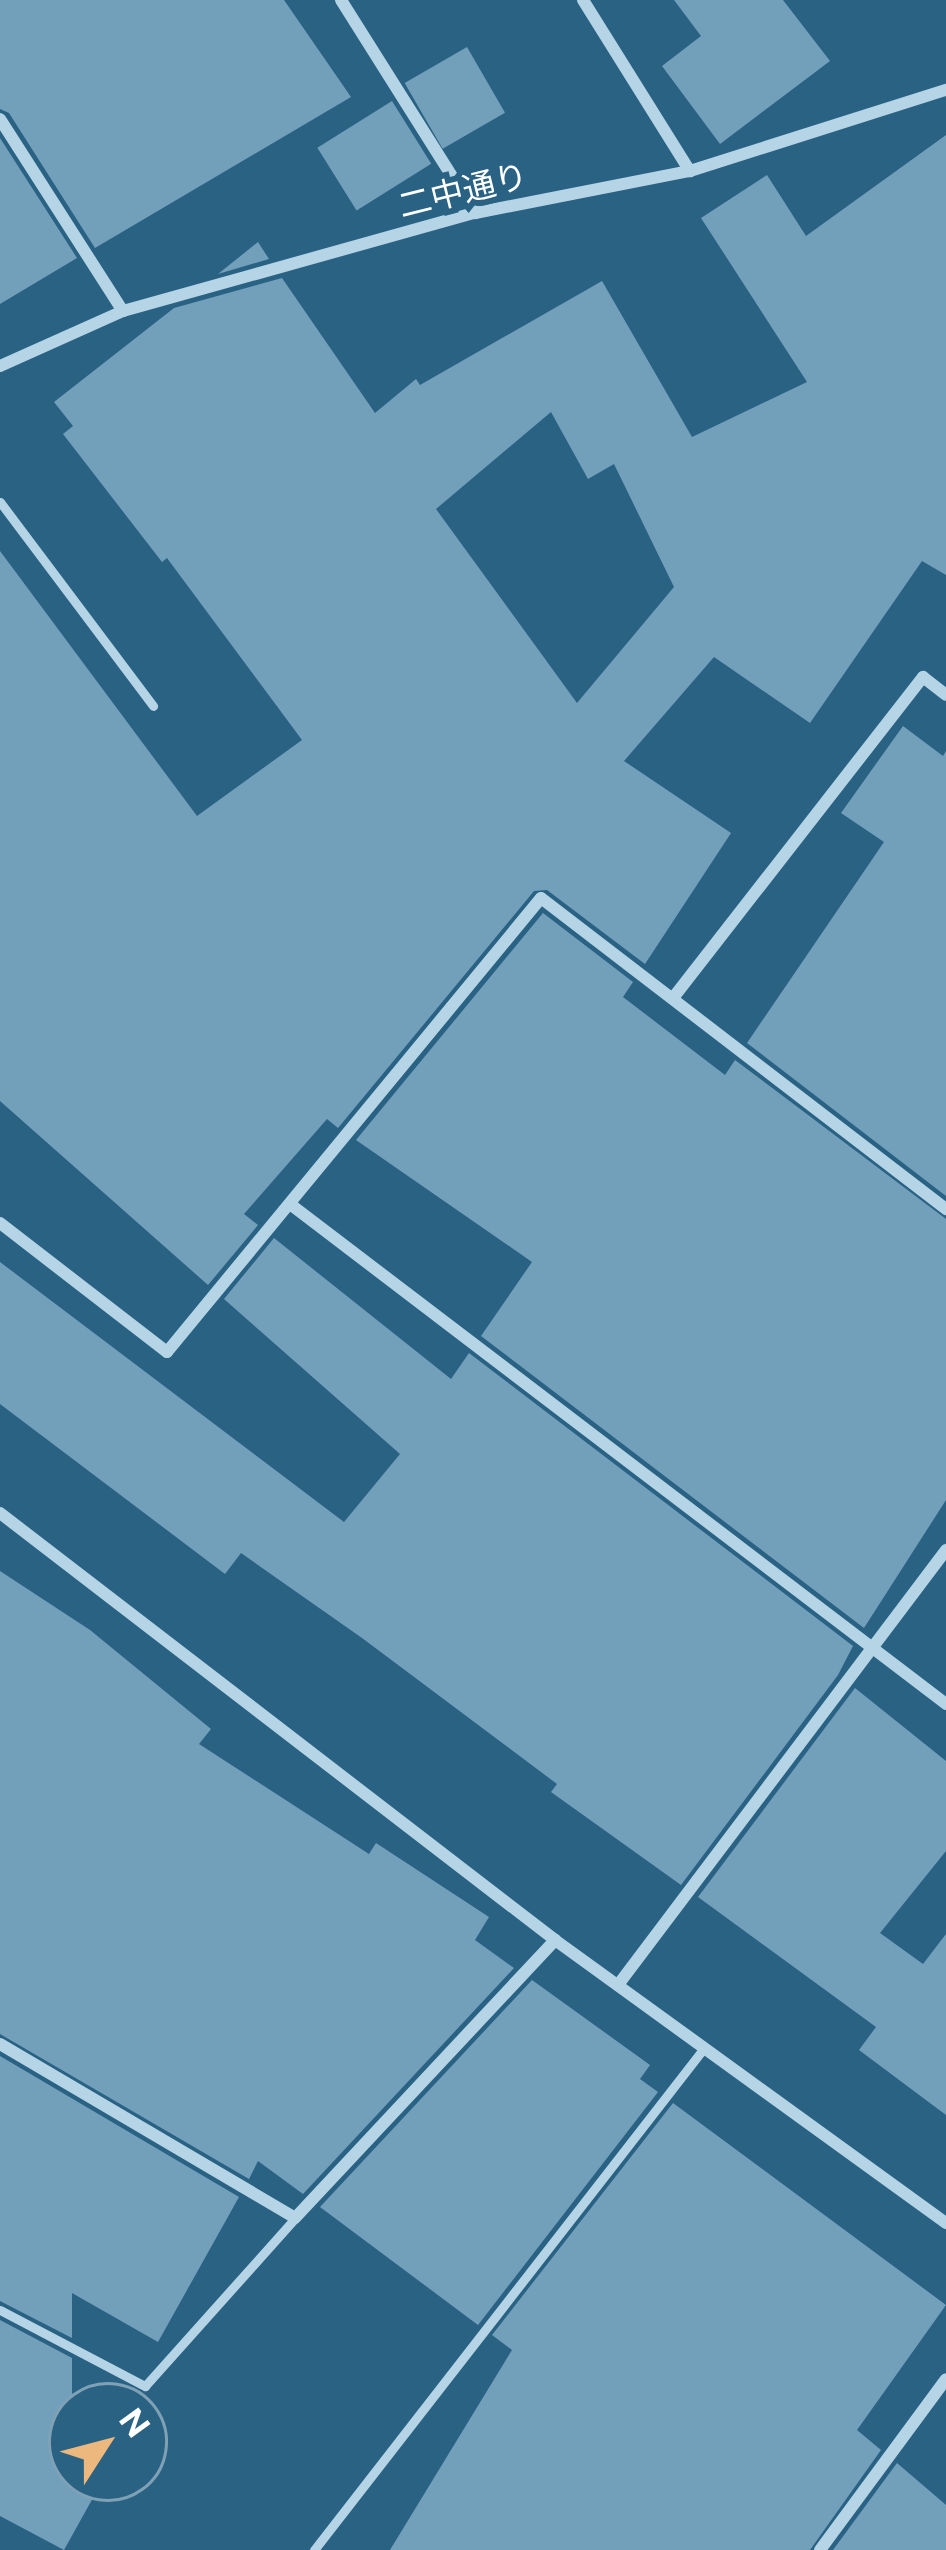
<!DOCTYPE html>
<meta charset="utf-8">
<style>
body{margin:0}
#map{position:relative;width:946px;height:2550px;overflow:hidden;background:#2a6284;font-family:"Public Sans","Noto Sans JP",sans-serif}
div>[style]{position:absolute}
[style*='--x']{left:calc(var(--x)*1px);top:calc(var(--y)*1px);width:calc(var(--w)*1px);rotate:calc(var(--a)*1deg)}
.building>*{inset:0;background:#72a0bb;transform-origin:0 0}
.lane>*{height:9px;margin:-4.5px;padding:0 4.5px;transform-origin:4.5px;border-radius:4.5px;background:#b5d5e7}
.street>*{height:12px;margin:-6px;padding:0 6px;transform-origin:6px;border-radius:6px;background:#b5d5e7}
span{translate:-50% -50%;white-space:nowrap;text-align:center;line-height:1.15;-webkit-text-stroke:12px #2a6284;paint-order:stroke}
.street-label{font-size:33px;color:#fff}
.north{position:absolute;left:48px;top:2382px;width:120px;height:120px;box-sizing:border-box;background:#2a6284;border:3px solid #7fa1b5;border-radius:50%;rotate:54deg;font-size:33px;font-weight:700;line-height:48px;text-align:center;color:#fff}
.north::after{content:'';display:block;margin:auto;width:42px;height:54px;background:#edb87d;clip-path:polygon(50% 0,100% 100%,50% 72%,0 100%)}
</style>
<div id="map">
<div class="building">
<i style="clip-path:polygon(0 0,284px 0,351px 97px,95px 248px,9px 113px,0 109px)"></i>
<i style="clip-path:polygon(674px 0,783px 0,830px 61px,720px 144px,662px 66px,701px 36px)"></i>
<i style="left:467px;top:47px;width:76px;height:72px;rotate:60deg"></i>
<i style="left:392px;top:101px;width:74px;height:88px;rotate:58deg"></i>
<i style="clip-path:polygon(evenodd,946px 135px,946px 575px,922px 561px,810px 723px,714px 657px,624px 761px,731px 833px,645px 964px,547px 890px,534px 891px,338px 1128px,327px 1119px,244px 1214px,258px 1225px,208px 1285px,0 1101px,0 551px,197px 816px,302px 740px,167px 558px,162px 562px,63px 434px,73px 426px,54px 402px,174px 308px,282px 278px,375px 413px,416px 379px,420px 385px,602px 281px,692px 437px,807px 382px,701px 218px,767px 175px,806px 236px,946px 135px,551px 412px,588px 479px,614px 464px,674px 587px,577px 703px,436px 509px,551px 412px)"></i>
<i style="clip-path:polygon(0 138px,77px 258px,0 304px)"></i>
<i style="clip-path:polygon(258px 242px,269px 259px,218px 274px)"></i>
<i style="clip-path:polygon(903px 726px,943px 756px,946px 751px,946px 1196px,747px 1043px,884px 842px,841px 813px)"></i>
<i style="clip-path:polygon(543px 913px,633px 982px,623px 997px,725px 1075px,735px 1060px,946px 1219px,946px 1500px,864px 1628px,481px 1336px,532px 1262px,356px 1140px)"></i>
<i style="clip-path:polygon(274px 1238px,451px 1379px,469px 1353px,853px 1646px,838px 1675px,681px 1885px,551px 1792px,557px 1784px,362px 1638px,241px 1553px,225px 1574px,0 1404px,0 1262px,344px 1522px,400px 1454px,224px 1299px)"></i>
<i style="clip-path:polygon(0 1571px,90px 1630px,211px 1729px,199px 1744px,369px 1854px,376px 1843px,489px 1917px,475px 1940px,514px 1968px,303px 2194px,258px 2161px,249px 2179px,0 2034px)"></i>
<i style="clip-path:polygon(855px 1688px,946px 1761px,946px 1851px,880px 1933px,923px 1964px,946px 1934px,946px 2115px,859px 2050px,876px 2027px,698px 1897px)"></i>
<i style="clip-path:polygon(532px 1980px,650px 2065px,640px 2079px,658px 2092px,478px 2325px,320px 2207px)"></i>
<i style="clip-path:polygon(0 2056px,239px 2197px,158px 2342px,72px 2293px,72px 2338px,0 2301px)"></i>
<i style="clip-path:polygon(673px 2103px,946px 2305px,857px 2430px,881px 2450px,810px 2550px,390px 2550px,512px 2350px,492px 2335px)"></i>
<i style="clip-path:polygon(0 2320px,72px 2358px,72px 2478px,104px 2478px,64px 2550px,0 2516px)"></i>
<i style="clip-path:polygon(897px 2463px,946px 2505px,946px 2550px,833px 2550px)"></i>
</div>
<div class="lane">
<i style="--x:0;--y:502;--w:255;--a:53.1"></i>
<i style="--x:0;--y:2310;--w:164;--a:27.7"></i>
<i style="--x:145;--y:2386;--w:225;--a:-48.2"></i>
<i style="--x:314;--y:2550;--w:636;--a:-52.16"></i>
</div>
<div class="street">
<i style="--x:341;--y:0;--w:252;--a:57.8"></i>
<i style="--x:583;--y:0;--w:202;--a:58"></i>
<i style="--x:0;--y:119;--w:228;--a:57.4"></i>
<i style="--x:0;--y:366;--w:135;--a:-24.1"></i>
<i style="--x:123;--y:311;--w:365;--a:-15.6"></i>
<i style="--x:475;--y:213;--w:219;--a:-11.1"></i>
<i style="--x:690;--y:171;--w:269;--a:-17.6"></i>
<i style="--x:673;--y:998;--w:407;--a:-52.1"></i>
<i style="--x:923;--y:677;--w:29;--a:38"></i>
<i style="--x:290;--y:1204;--w:825;--a:37.31"></i>
<i style="--x:0;--y:1223;--w:211;--a:37.7"></i>
<i style="--x:167;--y:1352;--w:588;--a:-50.52"></i>
<i style="--x:541;--y:898;--w:511;--a:37.52"></i>
<i style="--x:0;--y:1513;--w:700;--a:37.57"></i>
<i style="--x:555;--y:1940;--w:483;--a:35.9"></i>
<i style="--x:618;--y:1985;--w:545;--a:-52.98"></i>
<i style="--x:0;--y:2044;--w:342;--a:30.5"></i>
<i style="--x:295;--y:2218;--w:381;--a:-46.9"></i>
<i style="--x:820;--y:2550;--w:212;--a:-53.6"></i>
</div>
<div class="street-label">
<span style="left:463px;top:191px;rotate:-14deg">二中通り</span>
</div>
<div class="north">N</div>
</div>
